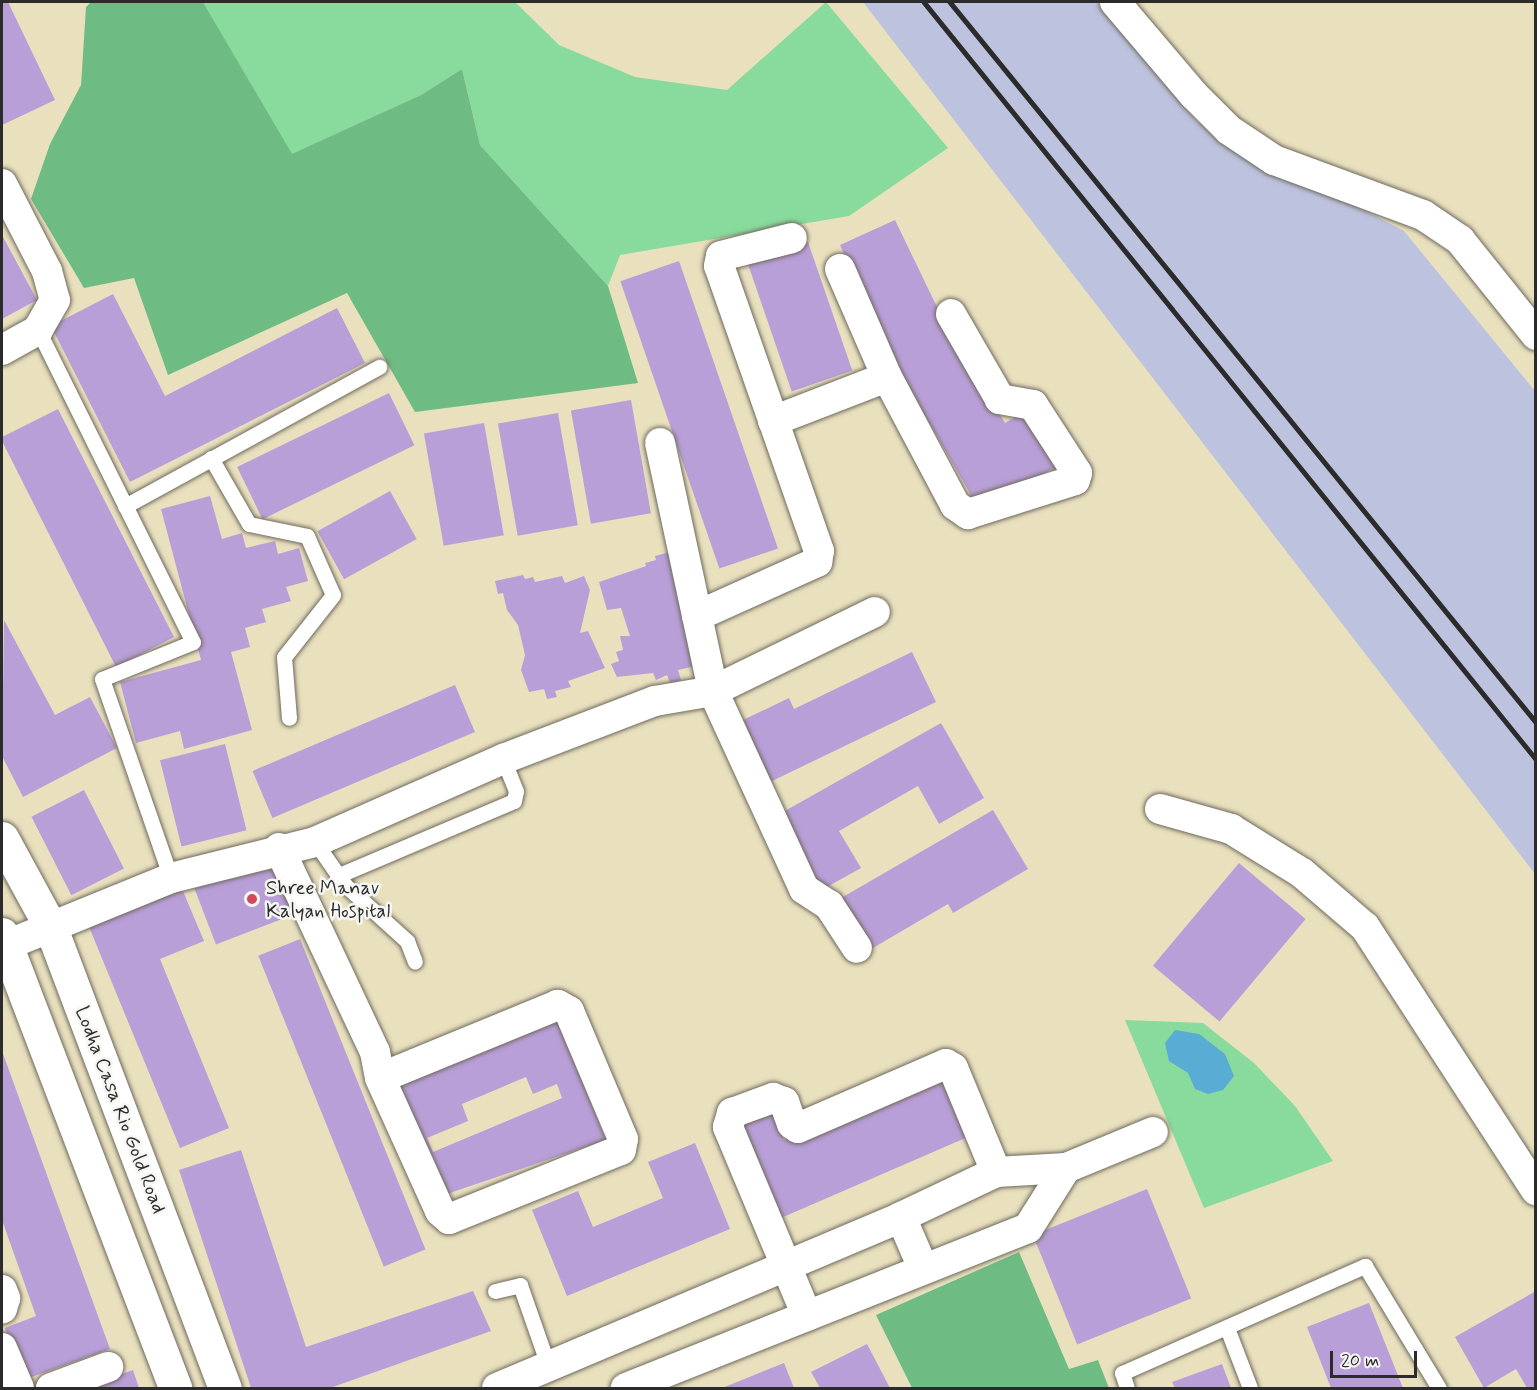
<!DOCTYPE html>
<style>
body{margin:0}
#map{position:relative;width:1537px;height:1390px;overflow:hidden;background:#e9e0be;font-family:Mynerve,sans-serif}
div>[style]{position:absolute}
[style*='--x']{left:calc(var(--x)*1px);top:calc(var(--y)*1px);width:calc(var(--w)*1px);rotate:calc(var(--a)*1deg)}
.industrial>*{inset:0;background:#bdc3de}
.green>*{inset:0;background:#88db9d}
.forest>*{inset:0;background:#6ebb84}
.water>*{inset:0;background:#59acd4}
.building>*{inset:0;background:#b99fd8;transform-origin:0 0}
.roads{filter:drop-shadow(0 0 2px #6e6a5e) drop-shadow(0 0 2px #6e6a5e)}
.lane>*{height:15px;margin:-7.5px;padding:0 7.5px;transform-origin:7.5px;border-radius:7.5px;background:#fff}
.street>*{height:30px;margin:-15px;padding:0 15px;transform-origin:15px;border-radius:15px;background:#fff}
.secondary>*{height:33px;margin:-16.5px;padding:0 16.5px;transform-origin:16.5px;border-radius:16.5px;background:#fff}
.rail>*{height:4.5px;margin:-2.25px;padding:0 2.25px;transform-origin:2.25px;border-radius:2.25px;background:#2b2b2b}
.dots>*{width:16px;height:16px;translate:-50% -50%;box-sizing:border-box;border:3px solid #f6f6f2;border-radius:50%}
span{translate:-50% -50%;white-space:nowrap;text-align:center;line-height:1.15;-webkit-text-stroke:5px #f6f6f2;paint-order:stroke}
.poi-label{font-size:20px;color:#2b2b2b}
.left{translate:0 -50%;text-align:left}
.street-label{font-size:20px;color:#2b2b2b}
.frame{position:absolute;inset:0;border:3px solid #2b2b2b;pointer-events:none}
.scale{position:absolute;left:1330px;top:1351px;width:87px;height:27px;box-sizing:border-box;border:3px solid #2b2b2b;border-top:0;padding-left:8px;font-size:18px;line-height:21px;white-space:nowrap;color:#2b2b2b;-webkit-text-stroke:4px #f6f6f2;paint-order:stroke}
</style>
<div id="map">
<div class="industrial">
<i style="clip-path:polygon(863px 2px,1096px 2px,1197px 122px,1404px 231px,1535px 391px,1535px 874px)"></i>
</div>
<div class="green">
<i style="clip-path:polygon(203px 2px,515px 2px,559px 45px,635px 77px,727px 90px,826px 2px,948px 148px,849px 216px,620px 255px,608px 286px,480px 145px,462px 69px,421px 95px,292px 155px)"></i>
<i style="clip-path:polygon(1125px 1020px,1203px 1023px,1254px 1063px,1295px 1106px,1333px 1161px,1204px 1208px)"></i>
</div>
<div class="forest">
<i style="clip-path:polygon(91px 2px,203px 2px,292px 154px,421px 95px,462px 69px,480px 145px,608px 286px,638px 383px,415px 412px,347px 293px,168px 375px,134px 278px,84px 288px,31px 199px,50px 144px,81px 85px,86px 7px)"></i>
<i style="clip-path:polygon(1019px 1252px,1069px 1369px,1098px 1360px,1109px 1388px,912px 1388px,876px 1315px)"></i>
</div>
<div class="water">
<i style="clip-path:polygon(1175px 1030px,1199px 1034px,1225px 1054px,1234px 1076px,1223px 1090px,1208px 1094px,1195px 1089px,1188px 1073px,1169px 1061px,1165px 1043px)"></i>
</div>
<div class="building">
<i style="clip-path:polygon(2px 2px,8px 2px,55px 100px,2px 125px)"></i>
<i style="clip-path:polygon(895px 220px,937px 307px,1005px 423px,1029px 408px,1065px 462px,979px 509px,881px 339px,840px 245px)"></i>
<i style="clip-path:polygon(2px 235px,37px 300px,2px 319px)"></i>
<i style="left:808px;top:242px;width:136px;height:64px;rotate:71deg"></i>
<i style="left:679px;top:261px;width:304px;height:62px;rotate:71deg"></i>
<i style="clip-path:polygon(113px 294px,165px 396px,337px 308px,365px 363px,130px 482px,51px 326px)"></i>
<i style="left:389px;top:393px;width:58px;height:169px;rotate:64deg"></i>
<i style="left:631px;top:400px;width:115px;height:61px;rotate:80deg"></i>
<i style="clip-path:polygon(58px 409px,174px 637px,116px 667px,2px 441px,2px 437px)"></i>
<i style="left:558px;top:413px;width:114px;height:61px;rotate:80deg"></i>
<i style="left:484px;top:423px;width:114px;height:61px;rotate:80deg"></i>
<i style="left:390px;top:491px;width:55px;height:83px;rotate:61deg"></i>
<i style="clip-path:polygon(210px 496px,222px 539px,242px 533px,246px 548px,275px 541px,278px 554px,299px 548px,308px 581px,286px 587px,291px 601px,262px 609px,266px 622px,245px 628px,250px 647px,231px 652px,252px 730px,184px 749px,180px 731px,136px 743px,120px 682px,201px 660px,161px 509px)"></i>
<i style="clip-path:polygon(681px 549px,678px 595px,696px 666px,678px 670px,681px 680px,671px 685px,667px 675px,656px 680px,653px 673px,617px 677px,611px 664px,619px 661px,616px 652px,623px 650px,620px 636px,630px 636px,621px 608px,607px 610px,599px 582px,646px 566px,645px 563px,656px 560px,655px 556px)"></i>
<i style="clip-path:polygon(523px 575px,525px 579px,533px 577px,535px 582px,562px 576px,565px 583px,584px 576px,590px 590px,580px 633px,588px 631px,605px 668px,568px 681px,571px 687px,555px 691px,557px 697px,547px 699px,544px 689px,529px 692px,521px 670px,525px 655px,518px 625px,507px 610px,503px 593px,498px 594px,495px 581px)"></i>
<i style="clip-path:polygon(4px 620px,55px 715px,90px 697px,117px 748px,23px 797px,2px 756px)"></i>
<i style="clip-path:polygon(912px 652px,936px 702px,770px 782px,741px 721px,789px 698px,794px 709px)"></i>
<i style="left:455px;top:685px;width:51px;height:220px;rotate:67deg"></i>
<i style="clip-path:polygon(941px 723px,984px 798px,939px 824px,918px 786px,839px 831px,861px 868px,818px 892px,776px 816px)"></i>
<i style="left:225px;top:744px;width:89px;height:67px;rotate:76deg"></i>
<i style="left:84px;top:790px;width:88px;height:59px;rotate:63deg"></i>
<i style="clip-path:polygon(993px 810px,1028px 869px,953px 913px,948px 904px,866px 952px,836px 901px)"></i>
<i style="left:271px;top:859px;width:60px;height:82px;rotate:69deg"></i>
<i style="left:1239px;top:863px;width:87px;height:134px;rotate:40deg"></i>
<i style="clip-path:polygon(180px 884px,204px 941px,160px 959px,229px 1128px,180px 1148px,87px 922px)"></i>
<i style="left:300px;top:939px;width:335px;height:45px;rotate:68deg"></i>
<i style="clip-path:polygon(evenodd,556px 1017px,606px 1140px,441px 1196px,393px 1082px,556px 1017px,526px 1077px,533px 1094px,557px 1084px,562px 1098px,433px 1152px,427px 1138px,468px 1121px,462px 1104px,526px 1077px)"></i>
<i style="clip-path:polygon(2px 1051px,110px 1349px,23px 1380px,5px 1328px,36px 1316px,2px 1220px)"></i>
<i style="clip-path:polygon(944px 1074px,970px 1136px,781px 1218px,741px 1120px,771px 1107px,784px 1140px)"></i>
<i style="clip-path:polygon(695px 1143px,730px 1229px,567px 1296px,532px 1210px,578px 1191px,593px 1227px,663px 1198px,648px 1162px)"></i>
<i style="clip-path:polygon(241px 1150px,306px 1347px,473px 1291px,491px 1331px,330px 1388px,251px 1388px,179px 1170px)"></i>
<i style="left:1147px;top:1189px;width:118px;height:123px;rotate:68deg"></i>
<i style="clip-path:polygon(1536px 1291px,1536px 1388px,1527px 1388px,1516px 1369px,1484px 1388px,1455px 1337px)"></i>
<i style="clip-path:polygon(1369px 1303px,1403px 1388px,1331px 1388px,1307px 1327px)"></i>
<i style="clip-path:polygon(867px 1344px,890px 1388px,820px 1388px,811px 1372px)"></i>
<i style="clip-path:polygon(784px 1363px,794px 1388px,722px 1388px)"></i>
<i style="clip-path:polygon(1222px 1364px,1231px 1388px,1175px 1388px,1172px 1382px)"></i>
<i style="clip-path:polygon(133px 1370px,139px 1388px,92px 1388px,91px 1385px)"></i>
</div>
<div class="roads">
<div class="lane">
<i style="--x:38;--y:330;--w:348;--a:63.6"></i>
<i style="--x:193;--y:642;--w:98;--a:157.9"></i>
<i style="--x:102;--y:679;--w:211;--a:70.9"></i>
<i style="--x:211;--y:458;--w:76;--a:60.1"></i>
<i style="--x:249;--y:524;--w:59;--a:11.7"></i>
<i style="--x:307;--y:536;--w:64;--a:66.2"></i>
<i style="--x:333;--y:595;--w:79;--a:128.3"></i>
<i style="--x:284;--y:657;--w:61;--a:85.3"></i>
<i style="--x:125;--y:506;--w:290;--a:-28.7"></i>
<i style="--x:315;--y:842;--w:52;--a:55.1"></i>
<i style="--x:345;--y:885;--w:84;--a:42.1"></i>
<i style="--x:407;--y:941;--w:22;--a:69"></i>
<i style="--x:337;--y:876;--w:192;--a:-23"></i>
<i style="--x:514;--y:801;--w:10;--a:-79"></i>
<i style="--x:516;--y:791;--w:35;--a:-112"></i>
<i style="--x:495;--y:1291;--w:26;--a:-13"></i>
<i style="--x:520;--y:1285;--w:85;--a:70.7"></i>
<i style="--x:1227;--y:1328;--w:64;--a:69"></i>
<i style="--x:1127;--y:1388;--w:16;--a:-108"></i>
<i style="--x:1122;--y:1373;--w:266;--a:-23.8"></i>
<i style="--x:1365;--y:1266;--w:143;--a:58.8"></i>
</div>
<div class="street">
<i style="--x:1115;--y:2;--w:122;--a:49.7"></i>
<i style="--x:1194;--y:95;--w:49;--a:45"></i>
<i style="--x:1229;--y:130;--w:54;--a:33.7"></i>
<i style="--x:1274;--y:160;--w:159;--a:20.3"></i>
<i style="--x:1423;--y:215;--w:45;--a:34"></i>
<i style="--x:1460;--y:240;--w:122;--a:51.3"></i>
<i style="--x:2;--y:184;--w:98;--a:62.7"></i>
<i style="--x:47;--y:271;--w:30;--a:75"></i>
<i style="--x:55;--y:300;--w:34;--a:120"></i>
<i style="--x:38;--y:330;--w:41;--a:150.9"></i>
<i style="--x:840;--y:269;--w:118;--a:66.5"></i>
<i style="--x:773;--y:421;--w:122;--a:-21.1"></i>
<i style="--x:887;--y:377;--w:145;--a:62"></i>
<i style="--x:955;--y:505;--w:16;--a:35"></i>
<i style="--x:968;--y:514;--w:112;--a:-17.6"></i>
<i style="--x:1075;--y:480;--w:7;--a:-74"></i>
<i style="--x:1077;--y:473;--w:81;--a:-122.9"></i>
<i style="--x:1033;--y:405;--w:34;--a:-170"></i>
<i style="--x:1000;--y:399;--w:98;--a:-120"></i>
<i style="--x:660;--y:443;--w:254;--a:77.9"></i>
<i style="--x:713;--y:691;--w:218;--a:65.3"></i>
<i style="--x:804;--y:889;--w:30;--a:33"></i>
<i style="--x:829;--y:905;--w:51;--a:56.9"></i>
<i style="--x:697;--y:616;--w:132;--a:-24.2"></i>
<i style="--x:817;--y:562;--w:11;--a:-80"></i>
<i style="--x:819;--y:551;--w:302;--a:-109.3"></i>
<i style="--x:719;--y:266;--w:10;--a:-79"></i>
<i style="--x:721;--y:256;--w:73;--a:-14.2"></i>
<i style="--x:1160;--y:809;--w:74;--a:15.7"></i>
<i style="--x:1231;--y:829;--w:84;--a:31.8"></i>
<i style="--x:1302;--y:873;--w:83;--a:40.6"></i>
<i style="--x:1365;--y:927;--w:314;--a:57"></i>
<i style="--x:279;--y:848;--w:225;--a:64.8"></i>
<i style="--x:375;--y:1052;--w:26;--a:79"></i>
<i style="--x:380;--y:1078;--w:146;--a:65.7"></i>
<i style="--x:440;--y:1211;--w:12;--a:42"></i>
<i style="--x:449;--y:1219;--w:185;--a:-21.9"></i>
<i style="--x:621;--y:1150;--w:11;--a:-80"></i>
<i style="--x:623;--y:1139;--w:139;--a:-112.9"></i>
<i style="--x:569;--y:1011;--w:13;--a:-151"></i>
<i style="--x:558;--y:1005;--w:192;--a:157.7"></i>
<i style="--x:2;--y:947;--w:183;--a:-22.2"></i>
<i style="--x:171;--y:878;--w:148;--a:-14"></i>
<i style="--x:315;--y:842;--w:206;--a:-23.8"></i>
<i style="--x:503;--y:759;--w:163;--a:-20.9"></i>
<i style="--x:655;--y:701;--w:59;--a:-9.8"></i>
<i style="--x:713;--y:691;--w:180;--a:-26"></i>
<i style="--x:1066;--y:1168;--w:94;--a:-22.5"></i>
<i style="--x:901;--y:1217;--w:56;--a:66.7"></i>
<i style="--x:2;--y:1290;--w:9;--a:69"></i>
<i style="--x:5;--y:1298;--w:11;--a:105"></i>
<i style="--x:807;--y:1316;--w:205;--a:-112.7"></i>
<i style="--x:728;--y:1127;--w:15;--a:-74"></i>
<i style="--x:732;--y:1113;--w:44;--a:-20.1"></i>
<i style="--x:773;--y:1098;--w:12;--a:20"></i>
<i style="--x:784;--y:1102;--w:23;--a:70"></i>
<i style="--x:792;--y:1124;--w:7;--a:34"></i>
<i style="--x:798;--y:1128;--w:161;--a:-23.4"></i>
<i style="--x:946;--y:1064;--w:8;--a:30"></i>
<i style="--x:953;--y:1068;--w:113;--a:67.5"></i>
<i style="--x:2;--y:1348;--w:43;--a:67"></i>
<i style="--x:51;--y:1388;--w:61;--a:-20.2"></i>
<i style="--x:497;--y:1388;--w:439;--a:-22.9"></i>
<i style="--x:901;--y:1217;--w:105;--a:-25.3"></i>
<i style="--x:996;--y:1172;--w:70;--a:-3.3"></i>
<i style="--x:1066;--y:1168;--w:71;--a:122.3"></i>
<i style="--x:1028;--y:1228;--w:433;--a:158.3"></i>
</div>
<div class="secondary">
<i style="--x:2;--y:838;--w:102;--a:61.4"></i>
<i style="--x:51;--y:928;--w:492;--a:69.3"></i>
<i style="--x:2;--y:934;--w:486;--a:69.1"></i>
</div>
</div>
<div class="rail">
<i style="--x:924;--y:2;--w:973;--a:51.05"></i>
<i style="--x:950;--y:2;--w:928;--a:50.86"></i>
</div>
<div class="dots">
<i style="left:252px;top:899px;background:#d1495b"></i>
</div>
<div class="poi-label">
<span class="left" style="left:266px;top:900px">Shree Manav<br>Kalyan Hospital</span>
</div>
<div class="street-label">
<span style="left:120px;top:1110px;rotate:69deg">Lodha Casa Rio Gold Road</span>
</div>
<div class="frame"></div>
<div class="scale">20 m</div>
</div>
